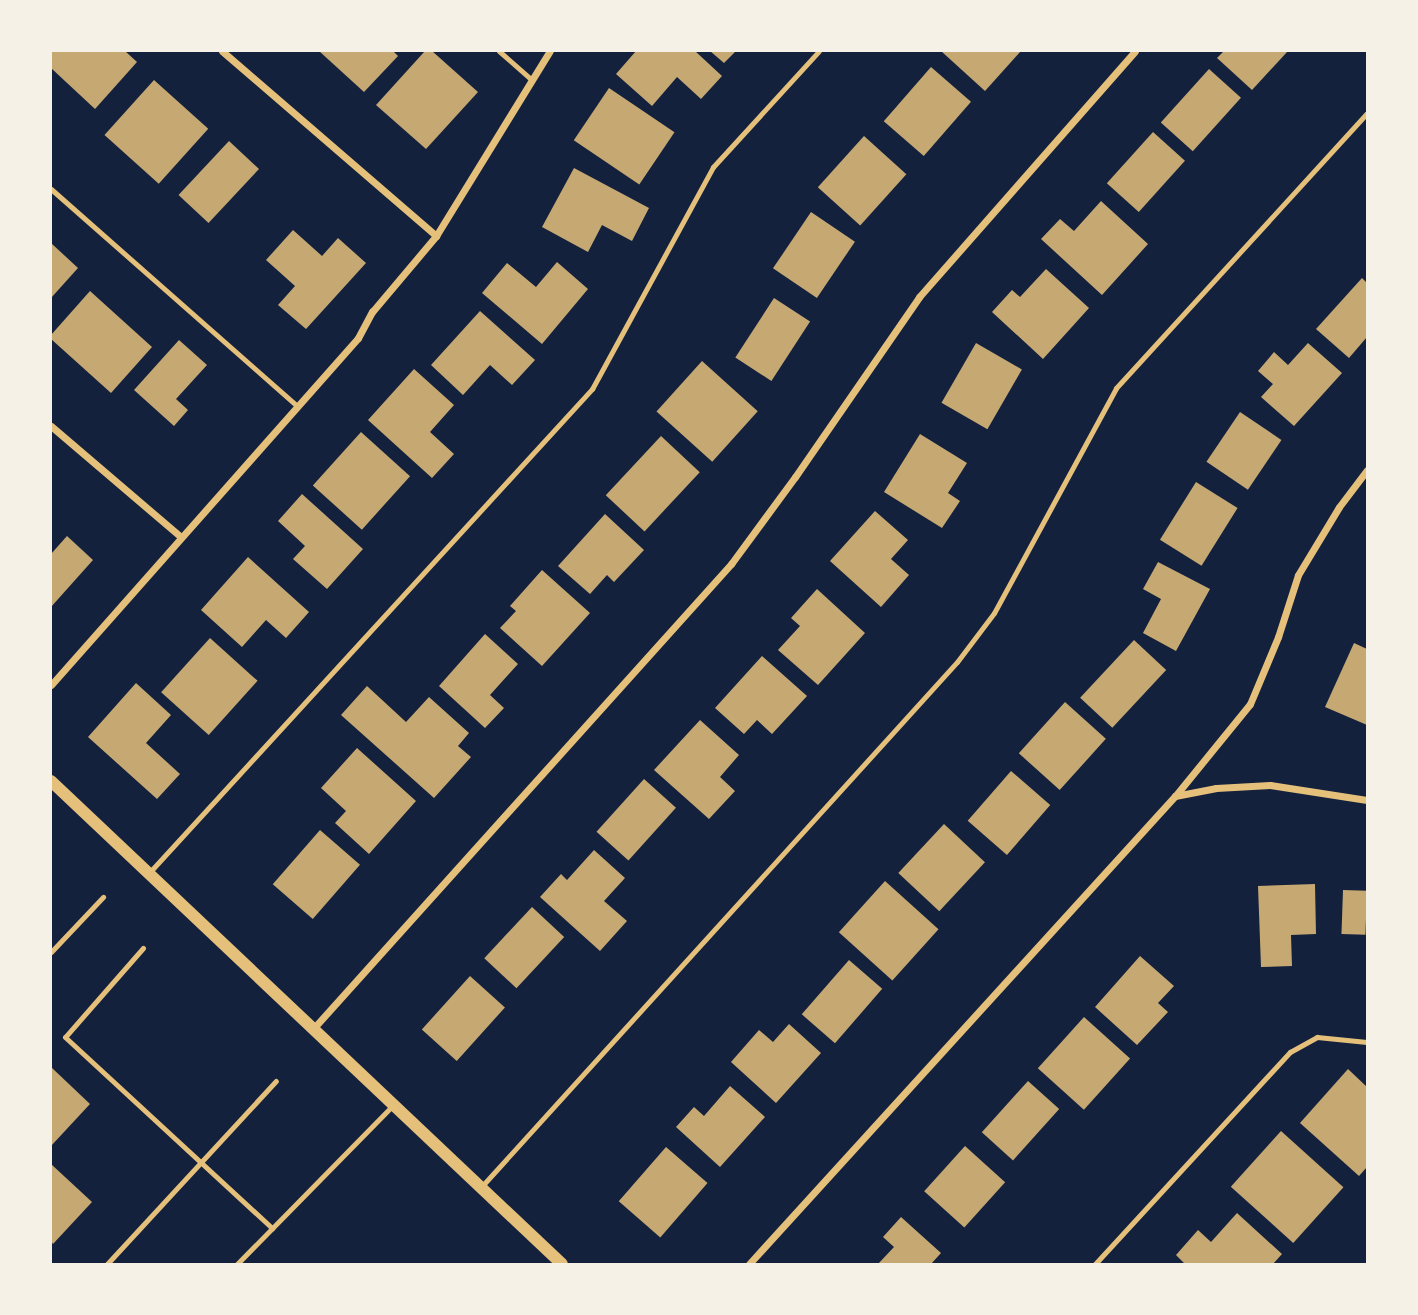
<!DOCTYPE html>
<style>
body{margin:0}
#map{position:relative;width:1418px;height:1315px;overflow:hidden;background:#14213d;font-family:Jost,sans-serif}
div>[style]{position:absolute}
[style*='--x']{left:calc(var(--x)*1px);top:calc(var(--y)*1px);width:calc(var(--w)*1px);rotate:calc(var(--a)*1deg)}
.building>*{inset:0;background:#c6a872;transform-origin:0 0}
.service>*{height:5px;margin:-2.5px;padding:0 2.5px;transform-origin:2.5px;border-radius:2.5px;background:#e5c07b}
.minor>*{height:7px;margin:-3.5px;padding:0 3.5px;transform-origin:3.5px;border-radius:3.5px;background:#e5c07b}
.tertiary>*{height:12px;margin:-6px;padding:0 6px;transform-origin:6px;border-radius:6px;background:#e5c07b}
span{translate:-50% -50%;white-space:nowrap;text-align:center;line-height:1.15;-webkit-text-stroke:7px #f6f1e7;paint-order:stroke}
.frame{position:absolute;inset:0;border:52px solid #f6f1e7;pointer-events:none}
</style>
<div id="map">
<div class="building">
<i style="clip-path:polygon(51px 51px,125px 51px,137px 62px,95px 109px,51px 68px)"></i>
<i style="clip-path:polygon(319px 51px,393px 51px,398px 56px,364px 92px)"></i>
<i style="clip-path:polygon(425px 51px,432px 51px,478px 92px,426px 149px,376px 105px)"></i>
<i style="clip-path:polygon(636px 51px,695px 51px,722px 76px,701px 99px,677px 77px,652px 106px,616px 74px)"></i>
<i style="clip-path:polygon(710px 51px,736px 51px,724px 63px)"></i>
<i style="clip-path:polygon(941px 51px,1021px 51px,985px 91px)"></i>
<i style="clip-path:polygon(1224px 51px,1288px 51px,1252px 90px,1217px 58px)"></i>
<i style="left:931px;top:67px;width:53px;height:72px;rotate:41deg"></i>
<i style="left:1209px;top:69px;width:43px;height:72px;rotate:42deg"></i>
<i style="left:154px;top:80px;width:73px;height:74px;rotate:42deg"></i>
<i style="left:609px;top:88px;width:79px;height:63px;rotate:34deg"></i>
<i style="left:1153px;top:132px;width:43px;height:69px;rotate:42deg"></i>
<i style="left:864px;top:136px;width:57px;height:69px;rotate:42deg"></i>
<i style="left:229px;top:141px;width:41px;height:74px;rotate:43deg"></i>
<i style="clip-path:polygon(574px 168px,649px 208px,632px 241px,602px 225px,588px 252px,542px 227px)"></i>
<i style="clip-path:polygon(1101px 201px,1148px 244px,1102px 295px,1041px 239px,1060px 219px,1074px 231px)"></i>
<i style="left:811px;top:212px;width:53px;height:68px;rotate:34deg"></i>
<i style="clip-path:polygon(293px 230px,322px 256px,338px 238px,366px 263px,306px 329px,278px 305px,295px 286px,266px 260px)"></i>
<i style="clip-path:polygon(51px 243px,78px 268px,51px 298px)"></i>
<i style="clip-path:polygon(557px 262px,588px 289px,542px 344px,482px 293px,507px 263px,536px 287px)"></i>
<i style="clip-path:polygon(1046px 269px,1089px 308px,1043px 359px,992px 312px,1012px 290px,1020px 297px)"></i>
<i style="clip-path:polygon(1362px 278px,1367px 283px,1367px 337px,1349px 358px,1316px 329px)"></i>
<i style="clip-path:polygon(90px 291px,152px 347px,111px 393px,51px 339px,51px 335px)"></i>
<i style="left:774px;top:298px;width:43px;height:71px;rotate:33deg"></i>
<i style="clip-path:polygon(480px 311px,535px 360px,512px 385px,490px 365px,463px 395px,431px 365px)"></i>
<i style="clip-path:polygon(179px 340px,207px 365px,176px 399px,188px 410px,174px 426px,134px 390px)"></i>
<i style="left:976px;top:343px;width:53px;height:69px;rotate:30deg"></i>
<i style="clip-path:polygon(1308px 343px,1342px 373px,1294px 426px,1261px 397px,1273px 384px,1258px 371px,1274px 352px,1288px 365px)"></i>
<i style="left:702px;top:361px;width:75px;height:68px;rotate:42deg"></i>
<i style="clip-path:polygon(414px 369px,454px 405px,430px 432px,454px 454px,432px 478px,368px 420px)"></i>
<i style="left:1240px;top:412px;width:50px;height:60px;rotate:34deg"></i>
<i style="left:361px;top:432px;width:66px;height:72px;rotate:42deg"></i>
<i style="clip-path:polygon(920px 434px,967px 463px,948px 493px,960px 501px,942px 528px,884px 492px)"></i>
<i style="left:661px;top:436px;width:53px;height:81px;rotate:43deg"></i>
<i style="left:1196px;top:482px;width:49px;height:68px;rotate:32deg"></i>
<i style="clip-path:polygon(302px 494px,363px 549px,327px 589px,293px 559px,305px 546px,278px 521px)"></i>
<i style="clip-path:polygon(875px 511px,908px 540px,891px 559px,909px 575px,881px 607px,830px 561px)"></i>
<i style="clip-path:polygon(605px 514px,644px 550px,614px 582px,607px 575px,590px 594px,558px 566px)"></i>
<i style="clip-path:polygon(67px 536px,93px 560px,51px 607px,51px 554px)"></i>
<i style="clip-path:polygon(248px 557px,309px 612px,286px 638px,266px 620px,242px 647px,201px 610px)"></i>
<i style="clip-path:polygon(1158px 562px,1210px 589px,1176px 651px,1143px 633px,1161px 599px,1143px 589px)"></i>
<i style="clip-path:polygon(542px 570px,590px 613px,542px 666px,500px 628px,516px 611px,510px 606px)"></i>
<i style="clip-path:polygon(817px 589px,865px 633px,818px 685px,778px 650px,800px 626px,791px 618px)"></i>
<i style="clip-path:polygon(485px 634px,518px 664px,490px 695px,504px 708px,485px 728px,439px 686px)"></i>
<i style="left:210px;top:638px;width:64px;height:73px;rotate:42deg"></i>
<i style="left:1134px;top:640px;width:44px;height:79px;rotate:43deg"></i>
<i style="clip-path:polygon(1354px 643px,1367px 649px,1367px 725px,1325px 707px)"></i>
<i style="clip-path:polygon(762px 656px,807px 696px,772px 734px,757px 720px,744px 734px,715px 708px)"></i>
<i style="clip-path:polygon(136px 683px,171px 715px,146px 743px,180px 774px,157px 799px,88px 737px)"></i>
<i style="clip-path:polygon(367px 686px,406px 722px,429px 697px,469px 733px,458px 746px,471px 757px,434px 798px,341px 715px)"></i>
<i style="left:1065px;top:702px;width:55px;height:69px;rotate:42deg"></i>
<i style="clip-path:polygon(700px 720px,739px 755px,720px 777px,735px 791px,709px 819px,654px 770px)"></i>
<i style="clip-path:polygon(357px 748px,416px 801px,369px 854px,335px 823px,346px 811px,321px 788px)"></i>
<i style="left:1011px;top:771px;width:52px;height:66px;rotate:41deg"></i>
<i style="left:644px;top:779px;width:43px;height:71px;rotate:42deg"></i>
<i style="left:944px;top:824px;width:56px;height:67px;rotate:43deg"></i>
<i style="left:320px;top:830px;width:53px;height:72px;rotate:41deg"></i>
<i style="clip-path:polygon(594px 850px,625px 878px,604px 901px,627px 921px,600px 951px,540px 897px,561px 874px,567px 880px)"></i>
<i style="left:885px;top:881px;width:72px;height:69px;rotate:42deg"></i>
<i style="clip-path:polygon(1315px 884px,1316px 934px,1291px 935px,1292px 966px,1261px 967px,1258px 886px)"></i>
<i style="left:1343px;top:890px;width:24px;height:44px;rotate:2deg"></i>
<i style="left:532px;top:907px;width:44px;height:70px;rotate:43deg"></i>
<i style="clip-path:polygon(1140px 956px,1174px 986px,1158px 1003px,1168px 1012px,1137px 1045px,1095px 1007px)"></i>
<i style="left:849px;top:960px;width:44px;height:72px;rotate:41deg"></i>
<i style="left:470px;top:976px;width:47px;height:72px;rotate:42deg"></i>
<i style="left:1084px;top:1017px;width:62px;height:69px;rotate:42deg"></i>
<i style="clip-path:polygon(789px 1024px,821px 1053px,776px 1103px,731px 1062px,759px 1030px,773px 1042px)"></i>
<i style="clip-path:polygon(51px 1067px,90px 1104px,51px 1146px)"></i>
<i style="clip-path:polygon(1348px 1069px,1367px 1087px,1367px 1167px,1359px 1176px,1300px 1123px)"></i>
<i style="left:1028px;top:1081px;width:42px;height:69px;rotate:42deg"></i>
<i style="clip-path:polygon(730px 1086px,765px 1117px,720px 1167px,676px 1127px,694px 1107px,704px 1116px)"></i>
<i style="left:1281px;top:1131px;width:84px;height:75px;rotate:42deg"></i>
<i style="left:965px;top:1146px;width:54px;height:61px;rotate:42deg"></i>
<i style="left:666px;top:1147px;width:55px;height:72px;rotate:41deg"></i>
<i style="clip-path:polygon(51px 1164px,92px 1202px,53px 1244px,51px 1241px)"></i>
<i style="clip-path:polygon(1237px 1213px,1282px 1254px,1273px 1264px,1185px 1264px,1176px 1255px,1198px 1230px,1211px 1242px)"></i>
<i style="clip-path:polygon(901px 1217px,941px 1253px,931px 1264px,878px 1264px,894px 1247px,883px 1237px)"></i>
</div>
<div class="service">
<i style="--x:499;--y:51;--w:44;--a:41.3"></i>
<i style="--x:51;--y:189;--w:328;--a:41.4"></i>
<i style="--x:148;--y:874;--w:658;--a:-47.53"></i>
<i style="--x:592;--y:389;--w:253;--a:-61.4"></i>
<i style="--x:713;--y:167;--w:157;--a:-47.6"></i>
<i style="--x:143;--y:948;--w:118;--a:131.2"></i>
<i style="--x:65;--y:1037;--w:282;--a:42.7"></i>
<i style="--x:51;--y:952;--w:76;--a:-46.6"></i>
<i style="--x:482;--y:1186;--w:707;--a:-47.81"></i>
<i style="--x:957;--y:662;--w:61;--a:-52.9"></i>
<i style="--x:994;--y:613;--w:256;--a:-61.5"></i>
<i style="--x:1116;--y:388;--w:372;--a:-47.6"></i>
<i style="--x:107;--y:1264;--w:249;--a:-47.3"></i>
<i style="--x:237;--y:1264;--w:221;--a:-45.5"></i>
<i style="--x:1095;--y:1264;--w:288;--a:-47.4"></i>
<i style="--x:1290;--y:1052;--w:31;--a:-29"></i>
<i style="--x:1317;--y:1037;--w:50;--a:5.7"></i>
</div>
<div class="minor">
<i style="--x:222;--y:51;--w:283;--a:40.8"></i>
<i style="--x:51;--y:426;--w:170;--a:40.5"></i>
<i style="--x:51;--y:685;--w:463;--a:-48.5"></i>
<i style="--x:358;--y:338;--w:30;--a:-62"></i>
<i style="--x:372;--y:312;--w:99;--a:-49.9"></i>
<i style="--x:436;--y:236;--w:217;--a:-58.4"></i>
<i style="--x:1176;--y:795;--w:117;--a:-50.9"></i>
<i style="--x:1250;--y:704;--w:73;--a:-67.3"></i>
<i style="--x:1278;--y:637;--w:65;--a:-72.1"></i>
<i style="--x:1298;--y:575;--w:79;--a:-58.9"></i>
<i style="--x:1339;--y:507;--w:46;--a:-52.9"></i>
<i style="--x:312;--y:1030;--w:627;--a:-48.04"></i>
<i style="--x:731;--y:564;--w:108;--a:-53.7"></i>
<i style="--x:795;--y:477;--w:219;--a:-55.4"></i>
<i style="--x:919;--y:297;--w:327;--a:-48.7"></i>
<i style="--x:749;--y:1264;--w:633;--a:-47.69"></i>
<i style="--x:1175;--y:796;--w:42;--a:-11"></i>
<i style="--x:1216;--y:788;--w:54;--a:-3.2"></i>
<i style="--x:1270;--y:785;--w:98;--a:8.8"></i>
</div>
<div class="tertiary">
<i style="--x:51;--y:781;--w:703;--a:43.39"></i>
</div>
<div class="frame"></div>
</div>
